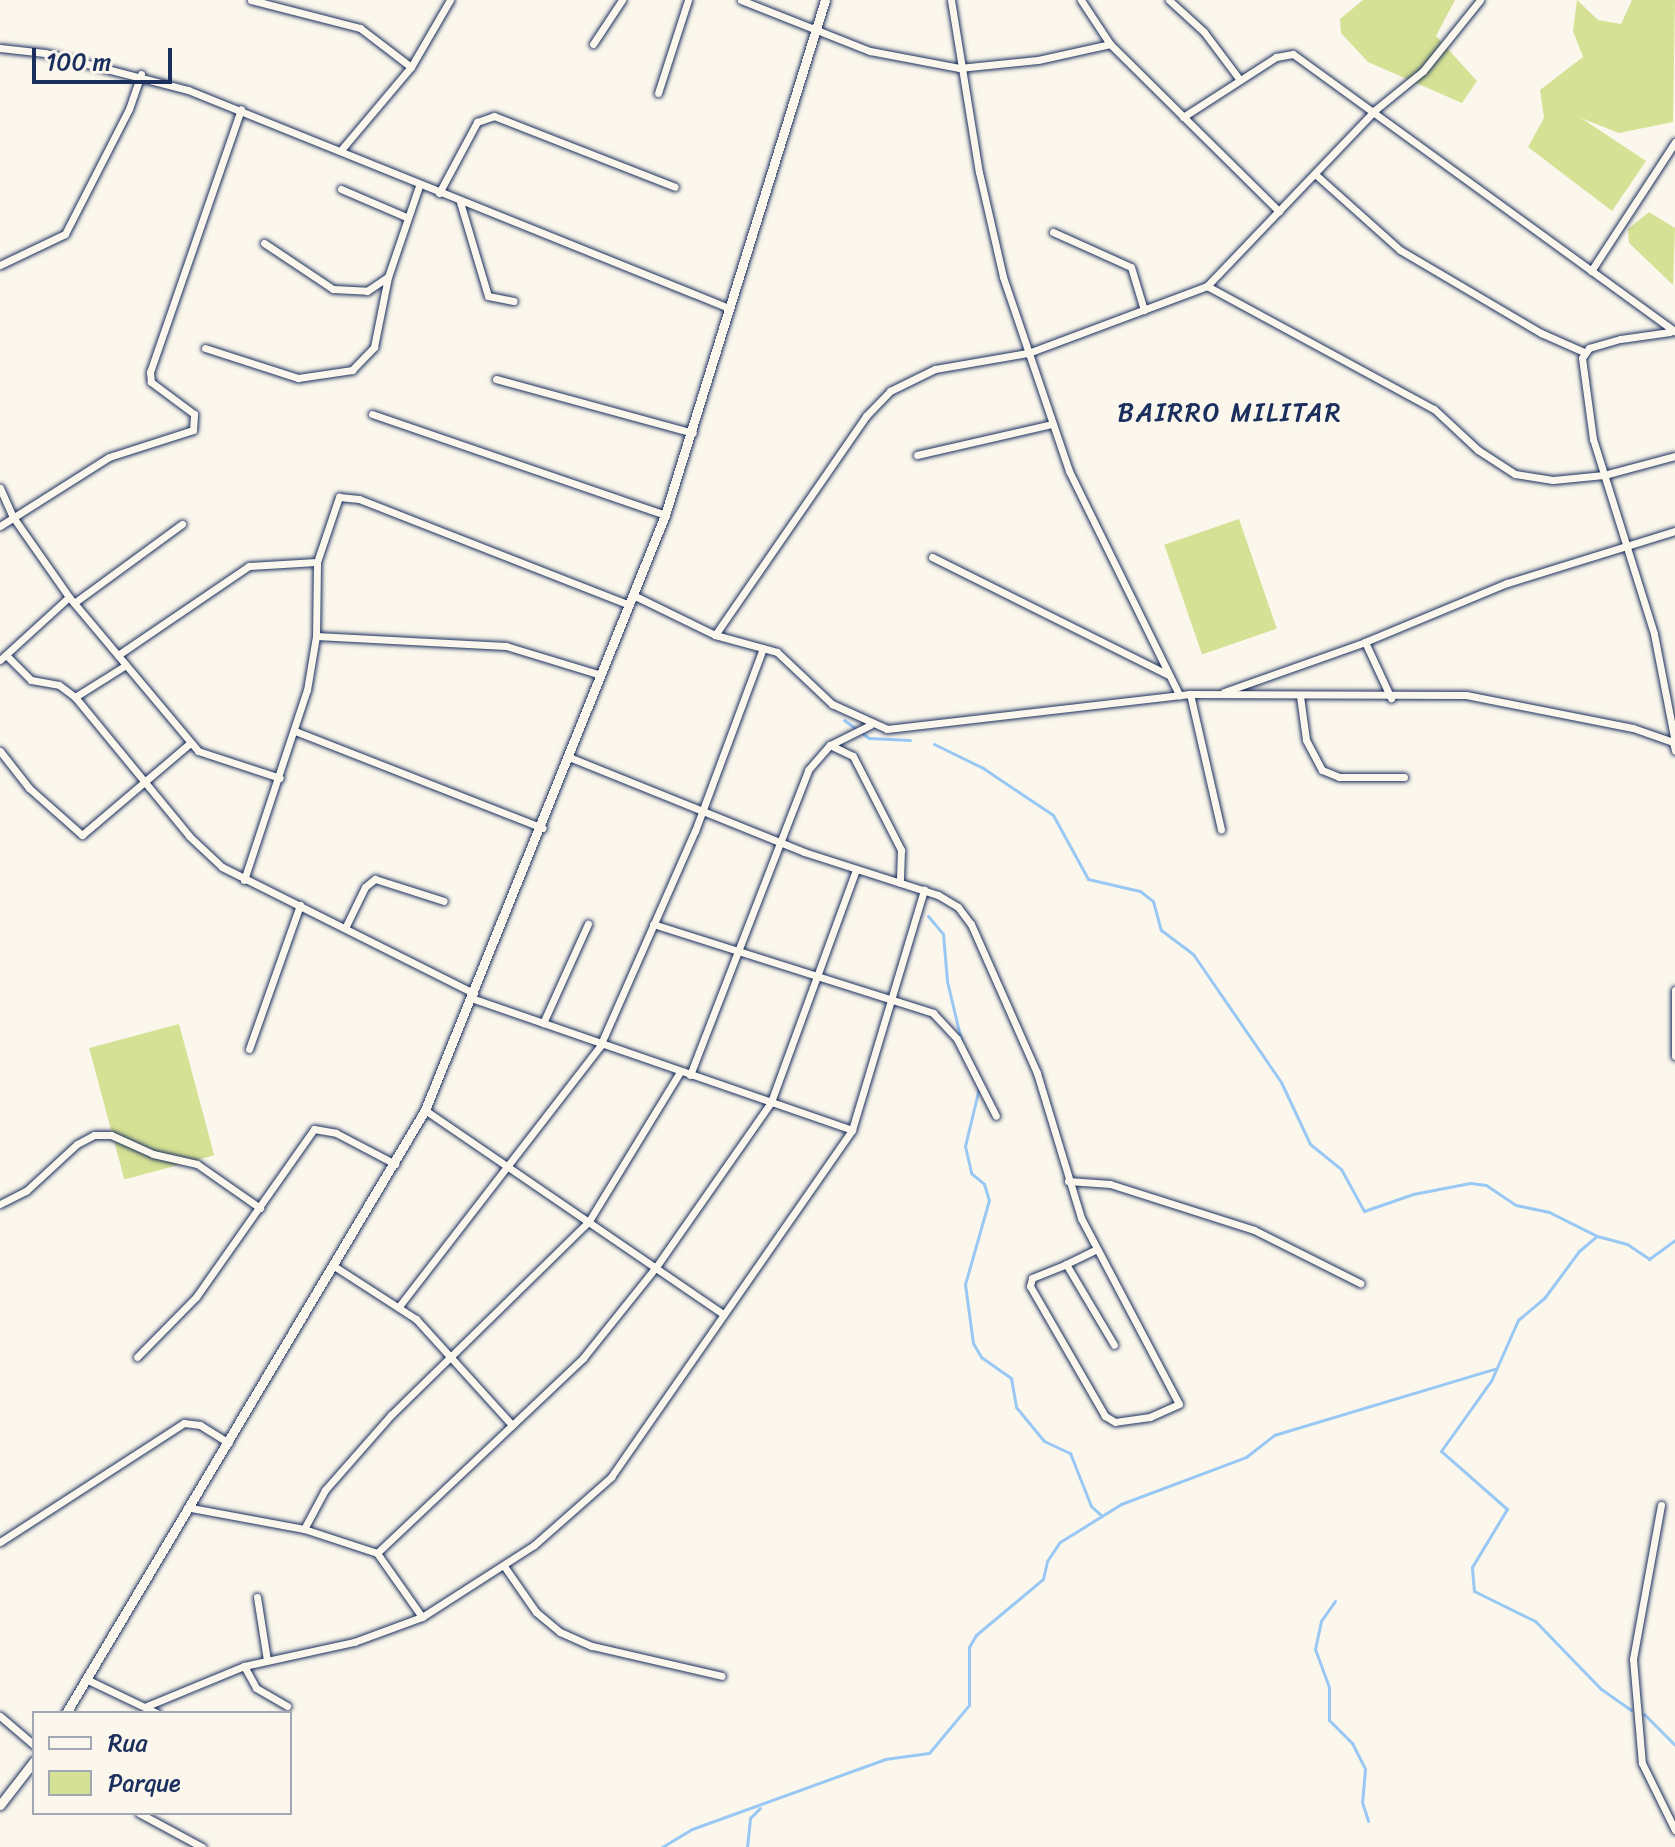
<!DOCTYPE html>
<style>
body{margin:0}
#map{position:relative;width:1675px;height:1847px;overflow:hidden;background:#fbf7ec;font-family:Sriracha,sans-serif}
div>[style]{position:absolute}
[style*='--x']{left:calc(var(--x)*1px);top:calc(var(--y)*1px);width:calc(var(--w)*1px);rotate:calc(var(--a)*1deg)}
.green>*{inset:0;background:#d5e194;transform-origin:0 0}
.stream>*{height:3px;margin:-1.5px;padding:0 1.5px;transform-origin:1.5px;border-radius:1.5px;background:#99c8f4}
.roads{filter:drop-shadow(0 0 2px #1b2f5e) drop-shadow(0 0 2px #1b2f5e)}
.minor>*{height:7px;margin:-3.5px;padding:0 3.5px;transform-origin:3.5px;border-radius:3.5px;background:#fbf7ec}
.tertiary>*{height:9px;margin:-4.5px;padding:0 4.5px;transform-origin:4.5px;border-radius:4.5px;background:#fbf7ec}
span{translate:-50% -50%;white-space:nowrap;text-align:center;line-height:1.15;-webkit-text-stroke:8px #fbf7ec;paint-order:stroke}
.neighbourhood-label{font-size:26px;color:#1b2f5e;letter-spacing:2px}
.legend{position:absolute;left:32px;top:1711px;width:260px;height:104px;box-sizing:border-box;background:#fbf7ec;border:2px solid #a1a7b3;margin:0;padding:10px 14px;list-style:none;font-size:24px;color:#1b2f5e}
.legend li{display:flex;align-items:center;gap:16px;height:40px}
.legend b{width:40px;border:2px solid #a1a7b3}
.scale{position:absolute;left:32px;top:48px;width:140px;height:36px;box-sizing:border-box;border:4px solid #1b2f5e;border-top:0;padding-left:10px;font-size:24px;line-height:28px;white-space:nowrap;color:#1b2f5e;-webkit-text-stroke:6px #fbf7ec;paint-order:stroke}
</style>
<div id="map">
<div class="green">
<i style="clip-path:polygon(1363px 0,1455px 0,1436px 36px,1477px 81px,1462px 103px,1368px 62px,1341px 33px,1340px 19px)"></i>
<i style="clip-path:polygon(1577px 0,1598px 20px,1621px 24px,1632px 0,1675px 0,1673px 122px,1619px 133px,1581px 118px,1646px 161px,1612px 211px,1528px 147px,1544px 118px,1540px 90px,1583px 57px,1573px 31px)"></i>
<i style="clip-path:polygon(1649px 212px,1675px 228px,1673px 285px,1629px 243px,1628px 229px)"></i>
<i style="left:1239px;top:519px;width:116px;height:79px;rotate:71deg"></i>
<i style="left:179px;top:1024px;width:136px;height:93px;rotate:75deg"></i>
</div>
<div class="stream">
<i style="--x:844;--y:720;--w:31;--a:36"></i>
<i style="--x:869;--y:738;--w:41;--a:2.8"></i>
<i style="--x:934;--y:744;--w:55;--a:26.1"></i>
<i style="--x:983;--y:768;--w:84;--a:33.9"></i>
<i style="--x:1053;--y:815;--w:73;--a:61.3"></i>
<i style="--x:1088;--y:879;--w:53;--a:13"></i>
<i style="--x:1140;--y:891;--w:16;--a:38"></i>
<i style="--x:1153;--y:901;--w:30;--a:75"></i>
<i style="--x:1161;--y:930;--w:40;--a:37"></i>
<i style="--x:1193;--y:954;--w:155;--a:55.5"></i>
<i style="--x:1281;--y:1082;--w:68;--a:64.9"></i>
<i style="--x:1310;--y:1144;--w:40;--a:39"></i>
<i style="--x:1341;--y:1169;--w:48;--a:61.3"></i>
<i style="--x:1364;--y:1211;--w:52;--a:-19.1"></i>
<i style="--x:1413;--y:1194;--w:58;--a:-10.9"></i>
<i style="--x:1470;--y:1183;--w:16;--a:7"></i>
<i style="--x:1486;--y:1185;--w:36;--a:34"></i>
<i style="--x:1516;--y:1205;--w:34;--a:12"></i>
<i style="--x:1549;--y:1212;--w:54;--a:26.6"></i>
<i style="--x:928;--y:916;--w:23;--a:50"></i>
<i style="--x:943;--y:934;--w:47;--a:85.1"></i>
<i style="--x:947;--y:981;--w:61;--a:76.7"></i>
<i style="--x:979;--y:1088;--w:60;--a:103.6"></i>
<i style="--x:965;--y:1146;--w:28;--a:77"></i>
<i style="--x:971;--y:1173;--w:17;--a:40"></i>
<i style="--x:984;--y:1184;--w:17;--a:73"></i>
<i style="--x:989;--y:1200;--w:87;--a:105.9"></i>
<i style="--x:965;--y:1284;--w:60;--a:82.3"></i>
<i style="--x:973;--y:1343;--w:16;--a:60"></i>
<i style="--x:981;--y:1357;--w:37;--a:35"></i>
<i style="--x:1011;--y:1378;--w:29;--a:80"></i>
<i style="--x:1016;--y:1407;--w:44;--a:50.5"></i>
<i style="--x:1044;--y:1441;--w:29;--a:25"></i>
<i style="--x:1070;--y:1453;--w:57;--a:68.4"></i>
<i style="--x:1091;--y:1506;--w:15;--a:42"></i>
<i style="--x:1335;--y:1601;--w:24;--a:125"></i>
<i style="--x:1321;--y:1621;--w:29;--a:102"></i>
<i style="--x:1315;--y:1649;--w:40;--a:69.8"></i>
<i style="--x:1329;--y:1687;--w:33;--a:90"></i>
<i style="--x:1329;--y:1720;--w:33;--a:45"></i>
<i style="--x:1352;--y:1743;--w:29;--a:63"></i>
<i style="--x:1365;--y:1769;--w:33;--a:95"></i>
<i style="--x:1362;--y:1802;--w:20;--a:72"></i>
<i style="--x:1631;--y:1710;--w:37;--a:-145"></i>
<i style="--x:1601;--y:1689;--w:95;--a:-134.1"></i>
<i style="--x:1535;--y:1621;--w:68;--a:-153.8"></i>
<i style="--x:1474;--y:1591;--w:24;--a:-95"></i>
<i style="--x:1472;--y:1567;--w:68;--a:-58.9"></i>
<i style="--x:1507;--y:1509;--w:88;--a:-138.7"></i>
<i style="--x:1441;--y:1451;--w:86;--a:-54.5"></i>
<i style="--x:1491;--y:1381;--w:67;--a:-66.1"></i>
<i style="--x:1518;--y:1320;--w:35;--a:-40"></i>
<i style="--x:1545;--y:1297;--w:57;--a:-53.5"></i>
<i style="--x:1579;--y:1251;--w:23;--a:-40"></i>
<i style="--x:1597;--y:1236;--w:31;--a:15"></i>
<i style="--x:1627;--y:1244;--w:27;--a:34"></i>
<i style="--x:1649;--y:1259;--w:32;--a:-36"></i>
<i style="--x:1644;--y:1714;--w:44;--a:45"></i>
<i style="--x:662;--y:1847;--w:35;--a:-31"></i>
<i style="--x:692;--y:1829;--w:205;--a:-19.9"></i>
<i style="--x:885;--y:1759;--w:44;--a:-7.8"></i>
<i style="--x:929;--y:1753;--w:62;--a:-50.2"></i>
<i style="--x:969;--y:1705;--w:58;--a:-90"></i>
<i style="--x:969;--y:1647;--w:14;--a:-60"></i>
<i style="--x:976;--y:1635;--w:87;--a:-39.9"></i>
<i style="--x:1043;--y:1579;--w:18;--a:-77"></i>
<i style="--x:1047;--y:1561;--w:23;--a:-56"></i>
<i style="--x:1060;--y:1542;--w:72;--a:-31.9"></i>
<i style="--x:1121;--y:1504;--w:134;--a:-20.6"></i>
<i style="--x:1246;--y:1457;--w:36;--a:-38"></i>
<i style="--x:1274;--y:1435;--w:230;--a:-16.7"></i>
<i style="--x:747;--y:1847;--w:29;--a:-84"></i>
<i style="--x:750;--y:1818;--w:14;--a:-45"></i>
</div>
<div class="roads">
<div class="minor">
<i style="--x:251;--y:0;--w:113;--a:14.4"></i>
<i style="--x:360;--y:28;--w:64;--a:37.4"></i>
<i style="--x:741;--y:0;--w:139;--a:21.6"></i>
<i style="--x:870;--y:51;--w:91;--a:10.8"></i>
<i style="--x:959;--y:68;--w:79;--a:-5.8"></i>
<i style="--x:1038;--y:60;--w:74;--a:-12.5"></i>
<i style="--x:951;--y:0;--w:174;--a:80.8"></i>
<i style="--x:979;--y:172;--w:108;--a:77.1"></i>
<i style="--x:1003;--y:277;--w:205;--a:71.2"></i>
<i style="--x:1069;--y:471;--w:250;--a:63.8"></i>
<i style="--x:1081;--y:0;--w:53;--a:56.6"></i>
<i style="--x:1110;--y:44;--w:238;--a:44.7"></i>
<i style="--x:1169;--y:0;--w:47;--a:42.4"></i>
<i style="--x:1204;--y:32;--w:60;--a:53.1"></i>
<i style="--x:593;--y:44;--w:53;--a:-56.6"></i>
<i style="--x:0;--y:48;--w:45;--a:6.3"></i>
<i style="--x:45;--y:53;--w:148;--a:14.5"></i>
<i style="--x:188;--y:90;--w:583;--a:21.95"></i>
<i style="--x:658;--y:93;--w:98;--a:-72.1"></i>
<i style="--x:1183;--y:117;--w:111;--a:-32.8"></i>
<i style="--x:1276;--y:57;--w:17;--a:-10"></i>
<i style="--x:1293;--y:54;--w:472;--a:36"></i>
<i style="--x:341;--y:150;--w:109;--a:-49.9"></i>
<i style="--x:411;--y:67;--w:78;--a:-59.8"></i>
<i style="--x:1315;--y:174;--w:114;--a:41.8"></i>
<i style="--x:1400;--y:250;--w:164;--a:30.5"></i>
<i style="--x:1541;--y:333;--w:47;--a:23.8"></i>
<i style="--x:341;--y:189;--w:71;--a:23.3"></i>
<i style="--x:439;--y:193;--w:81;--a:-61.8"></i>
<i style="--x:477;--y:122;--w:18;--a:-19"></i>
<i style="--x:494;--y:116;--w:194;--a:21.4"></i>
<i style="--x:460;--y:202;--w:98;--a:73.4"></i>
<i style="--x:488;--y:296;--w:26;--a:11"></i>
<i style="--x:1053;--y:232;--w:85;--a:24.2"></i>
<i style="--x:1131;--y:267;--w:45;--a:73.2"></i>
<i style="--x:264;--y:243;--w:83;--a:33.7"></i>
<i style="--x:333;--y:289;--w:34;--a:3"></i>
<i style="--x:367;--y:291;--w:25;--a:-34"></i>
<i style="--x:388;--y:277;--w:96;--a:-71.2"></i>
<i style="--x:0;--y:265;--w:72;--a:-25.5"></i>
<i style="--x:65;--y:234;--w:140;--a:-62.9"></i>
<i style="--x:129;--y:109;--w:37;--a:-71"></i>
<i style="--x:1591;--y:271;--w:154;--a:-56.9"></i>
<i style="--x:1207;--y:286;--w:258;--a:28.5"></i>
<i style="--x:1434;--y:409;--w:60;--a:43"></i>
<i style="--x:1478;--y:450;--w:44;--a:33"></i>
<i style="--x:1515;--y:474;--w:38;--a:9"></i>
<i style="--x:1553;--y:480;--w:51;--a:-5.6"></i>
<i style="--x:1604;--y:475;--w:73;--a:-15"></i>
<i style="--x:1670;--y:332;--w:50;--a:172"></i>
<i style="--x:1620;--y:339;--w:32;--a:164"></i>
<i style="--x:1589;--y:348;--w:12;--a:125"></i>
<i style="--x:1582;--y:358;--w:82;--a:82.3"></i>
<i style="--x:1593;--y:439;--w:204;--a:72.6"></i>
<i style="--x:1654;--y:634;--w:110;--a:79"></i>
<i style="--x:205;--y:348;--w:98;--a:17.9"></i>
<i style="--x:298;--y:378;--w:55;--a:-8.4"></i>
<i style="--x:352;--y:370;--w:32;--a:-46"></i>
<i style="--x:374;--y:347;--w:71;--a:-78.7"></i>
<i style="--x:496;--y:379;--w:204;--a:15.3"></i>
<i style="--x:372;--y:414;--w:310;--a:19"></i>
<i style="--x:917;--y:455;--w:139;--a:-12.9"></i>
<i style="--x:0;--y:488;--w:32;--a:66"></i>
<i style="--x:13;--y:517;--w:98;--a:55"></i>
<i style="--x:69;--y:597;--w:201;--a:50"></i>
<i style="--x:198;--y:751;--w:86;--a:18.2"></i>
<i style="--x:0;--y:526;--w:129;--a:-32.3"></i>
<i style="--x:109;--y:457;--w:88;--a:-17.8"></i>
<i style="--x:193;--y:430;--w:16;--a:-86"></i>
<i style="--x:194;--y:414;--w:54;--a:-143.3"></i>
<i style="--x:151;--y:382;--w:10;--a:-96"></i>
<i style="--x:150;--y:372;--w:278;--a:-70.9"></i>
<i style="--x:932;--y:557;--w:263;--a:26.5"></i>
<i style="--x:633;--y:595;--w:91;--a:26"></i>
<i style="--x:715;--y:635;--w:64;--a:15.3"></i>
<i style="--x:777;--y:652;--w:76;--a:43.4"></i>
<i style="--x:832;--y:704;--w:60;--a:24.4"></i>
<i style="--x:887;--y:729;--w:305;--a:-6.6"></i>
<i style="--x:1190;--y:694;--w:276;--a:0.2"></i>
<i style="--x:1466;--y:695;--w:170;--a:11.2"></i>
<i style="--x:1633;--y:728;--w:42;--a:19.3"></i>
<i style="--x:1673;--y:742;--w:9;--a:77"></i>
<i style="--x:74;--y:603;--w:134;--a:-36.2"></i>
<i style="--x:715;--y:635;--w:266;--a:-55.4"></i>
<i style="--x:866;--y:416;--w:35;--a:-46"></i>
<i style="--x:890;--y:391;--w:50;--a:-26.1"></i>
<i style="--x:935;--y:369;--w:94;--a:-9.8"></i>
<i style="--x:1028;--y:353;--w:191;--a:-20.5"></i>
<i style="--x:1207;--y:286;--w:243;--a:-46.3"></i>
<i style="--x:1375;--y:110;--w:62;--a:-39.1"></i>
<i style="--x:1423;--y:71;--w:91;--a:-51.2"></i>
<i style="--x:316;--y:636;--w:190;--a:3"></i>
<i style="--x:506;--y:646;--w:99;--a:17"></i>
<i style="--x:1365;--y:642;--w:62;--a:65.1"></i>
<i style="--x:6;--y:655;--w:35;--a:45"></i>
<i style="--x:31;--y:680;--w:28;--a:10"></i>
<i style="--x:59;--y:685;--w:20;--a:37"></i>
<i style="--x:75;--y:697;--w:180;--a:50.6"></i>
<i style="--x:189;--y:836;--w:45;--a:43.2"></i>
<i style="--x:222;--y:867;--w:282;--a:26.6"></i>
<i style="--x:118;--y:655;--w:158;--a:-34.2"></i>
<i style="--x:249;--y:566;--w:68;--a:-3.4"></i>
<i style="--x:0;--y:660;--w:93;--a:-42.4"></i>
<i style="--x:1224;--y:692;--w:150;--a:-19.5"></i>
<i style="--x:1365;--y:642;--w:154;--a:-22.6"></i>
<i style="--x:1507;--y:583;--w:176;--a:-17.2"></i>
<i style="--x:1190;--y:694;--w:139;--a:77.1"></i>
<i style="--x:1300;--y:696;--w:44;--a:82.2"></i>
<i style="--x:1306;--y:740;--w:34;--a:62"></i>
<i style="--x:1322;--y:770;--w:18;--a:22"></i>
<i style="--x:1339;--y:777;--w:65;--a:0"></i>
<i style="--x:75;--y:697;--w:60;--a:-32.1"></i>
<i style="--x:295;--y:731;--w:266;--a:21.4"></i>
<i style="--x:830;--y:745;--w:25;--a:26"></i>
<i style="--x:853;--y:756;--w:106;--a:62.9"></i>
<i style="--x:901;--y:850;--w:33;--a:92"></i>
<i style="--x:0;--y:751;--w:47;--a:51.9"></i>
<i style="--x:29;--y:788;--w:71;--a:41.6"></i>
<i style="--x:82;--y:835;--w:142;--a:-40.4"></i>
<i style="--x:569;--y:757;--w:253;--a:22"></i>
<i style="--x:804;--y:852;--w:141;--a:17.8"></i>
<i style="--x:938;--y:895;--w:23;--a:31"></i>
<i style="--x:958;--y:907;--w:21;--a:53"></i>
<i style="--x:971;--y:924;--w:163;--a:66.1"></i>
<i style="--x:1037;--y:1073;--w:152;--a:73.1"></i>
<i style="--x:1081;--y:1218;--w:210;--a:62.2"></i>
<i style="--x:1179;--y:1404;--w:32;--a:156"></i>
<i style="--x:1150;--y:1417;--w:35;--a:172"></i>
<i style="--x:1115;--y:1422;--w:12;--a:-149"></i>
<i style="--x:1105;--y:1416;--w:150;--a:-120"></i>
<i style="--x:1030;--y:1286;--w:8;--a:-76"></i>
<i style="--x:1032;--y:1278;--w:37;--a:-22"></i>
<i style="--x:244;--y:880;--w:200;--a:-71.7"></i>
<i style="--x:307;--y:690;--w:55;--a:-80.5"></i>
<i style="--x:316;--y:636;--w:74;--a:-89.2"></i>
<i style="--x:317;--y:562;--w:69;--a:-71.3"></i>
<i style="--x:339;--y:497;--w:20;--a:6"></i>
<i style="--x:359;--y:499;--w:290;--a:21.4"></i>
<i style="--x:653;--y:924;--w:294;--a:17.6"></i>
<i style="--x:933;--y:1013;--w:35;--a:47"></i>
<i style="--x:957;--y:1039;--w:86;--a:63.1"></i>
<i style="--x:346;--y:926;--w:43;--a:-64"></i>
<i style="--x:365;--y:887;--w:13;--a:-39"></i>
<i style="--x:375;--y:879;--w:72;--a:17.7"></i>
<i style="--x:1675;--y:990;--w:66;--a:90"></i>
<i style="--x:474;--y:999;--w:400;--a:19.1"></i>
<i style="--x:543;--y:1023;--w:109;--a:-65.6"></i>
<i style="--x:249;--y:1049;--w:153;--a:-70.5"></i>
<i style="--x:690;--y:1075;--w:327;--a:-68.8"></i>
<i style="--x:808;--y:770;--w:33;--a:-49"></i>
<i style="--x:830;--y:745;--w:45;--a:-26.6"></i>
<i style="--x:425;--y:1110;--w:361;--a:34.4"></i>
<i style="--x:1068;--y:1181;--w:42;--a:4.1"></i>
<i style="--x:1110;--y:1184;--w:151;--a:17.7"></i>
<i style="--x:1254;--y:1230;--w:119;--a:26.6"></i>
<i style="--x:0;--y:1204;--w:29;--a:-27"></i>
<i style="--x:26;--y:1191;--w:69;--a:-42.7"></i>
<i style="--x:77;--y:1144;--w:19;--a:-28"></i>
<i style="--x:94;--y:1135;--w:17;--a:0"></i>
<i style="--x:111;--y:1135;--w:46;--a:24.3"></i>
<i style="--x:153;--y:1154;--w:45;--a:12.8"></i>
<i style="--x:197;--y:1164;--w:77;--a:34.9"></i>
<i style="--x:1097;--y:1249;--w:34;--a:154"></i>
<i style="--x:1066;--y:1264;--w:94;--a:59.3"></i>
<i style="--x:334;--y:1266;--w:98;--a:32.9"></i>
<i style="--x:416;--y:1319;--w:143;--a:47.8"></i>
<i style="--x:400;--y:1305;--w:327;--a:-52.3"></i>
<i style="--x:600;--y:1046;--w:235;--a:-66.2"></i>
<i style="--x:695;--y:831;--w:195;--a:-69.6"></i>
<i style="--x:137;--y:1357;--w:84;--a:-45.5"></i>
<i style="--x:196;--y:1297;--w:205;--a:-54.9"></i>
<i style="--x:314;--y:1129;--w:22;--a:10"></i>
<i style="--x:336;--y:1133;--w:67;--a:27.7"></i>
<i style="--x:1661;--y:1505;--w:157;--a:100.3"></i>
<i style="--x:1633;--y:1659;--w:104;--a:85.1"></i>
<i style="--x:1642;--y:1763;--w:75;--a:63.8"></i>
<i style="--x:191;--y:1508;--w:115;--a:10.5"></i>
<i style="--x:304;--y:1529;--w:77;--a:18.2"></i>
<i style="--x:377;--y:1553;--w:78;--a:54.9"></i>
<i style="--x:304;--y:1529;--w:44;--a:-61.7"></i>
<i style="--x:325;--y:1490;--w:100;--a:-48.7"></i>
<i style="--x:391;--y:1415;--w:277;--a:-44.4"></i>
<i style="--x:589;--y:1221;--w:175;--a:-58.6"></i>
<i style="--x:0;--y:1542;--w:219;--a:-32.9"></i>
<i style="--x:184;--y:1423;--w:16;--a:7"></i>
<i style="--x:200;--y:1425;--w:34;--a:32"></i>
<i style="--x:377;--y:1553;--w:284;--a:-43.4"></i>
<i style="--x:583;--y:1358;--w:117;--a:-51.3"></i>
<i style="--x:656;--y:1267;--w:201;--a:-55.1"></i>
<i style="--x:771;--y:1102;--w:245;--a:-69.9"></i>
<i style="--x:504;--y:1566;--w:56;--a:55.2"></i>
<i style="--x:536;--y:1612;--w:31;--a:40"></i>
<i style="--x:560;--y:1632;--w:35;--a:24"></i>
<i style="--x:592;--y:1646;--w:133;--a:13"></i>
<i style="--x:257;--y:1597;--w:64;--a:81"></i>
<i style="--x:244;--y:1666;--w:25;--a:61"></i>
<i style="--x:256;--y:1688;--w:36;--a:30"></i>
<i style="--x:88;--y:1680;--w:76;--a:25.6"></i>
<i style="--x:147;--y:1706;--w:105;--a:-22.4"></i>
<i style="--x:244;--y:1666;--w:113;--a:-12.3"></i>
<i style="--x:354;--y:1642;--w:72;--a:-20.2"></i>
<i style="--x:422;--y:1617;--w:133;--a:-32.7"></i>
<i style="--x:534;--y:1545;--w:103;--a:-41.4"></i>
<i style="--x:611;--y:1477;--w:422;--a:-55.2"></i>
<i style="--x:852;--y:1130;--w:251;--a:-73.3"></i>
<i style="--x:0;--y:1716;--w:45;--a:40.5"></i>
<i style="--x:139;--y:1813;--w:72;--a:28.4"></i>
</div>
<div class="tertiary">
<i style="--x:66;--y:1713;--w:702;--a:-59.23"></i>
<i style="--x:425;--y:1110;--w:642;--a:-68.03"></i>
<i style="--x:665;--y:515;--w:539;--a:-72.74"></i>
<i style="--x:0;--y:1805;--w:56;--a:-52.3"></i>
</div>
</div>
<div class="neighbourhood-label">
<span style="left:1230px;top:413px">BAIRRO MILITAR</span>
</div>
<ul class="legend">
<li><b style="height:10px;background:#fbf7ec"></b>Rua</li>
<li><b style="height:22px;background:#d5e194"></b>Parque</li>
</ul>
<div class="scale">100 m</div>
</div>
